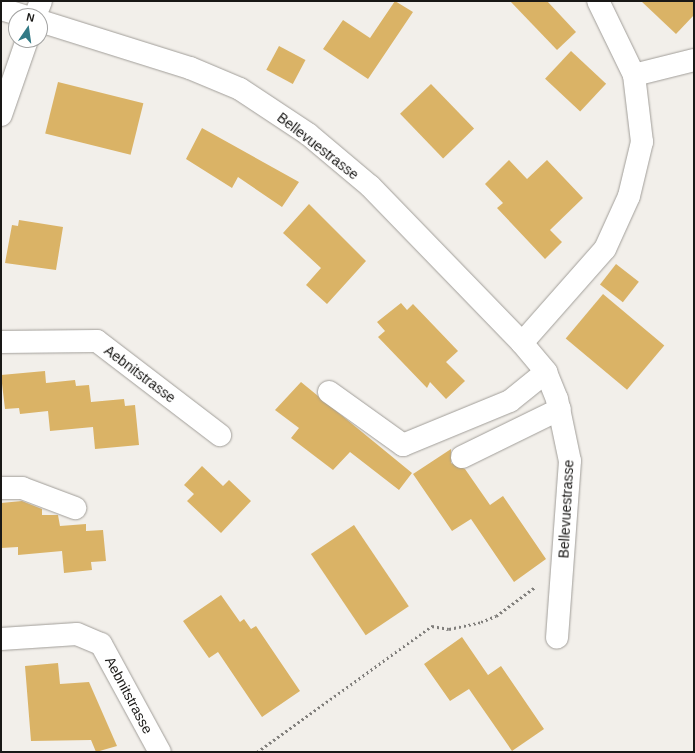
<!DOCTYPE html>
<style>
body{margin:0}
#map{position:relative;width:695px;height:753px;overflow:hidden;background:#f2efea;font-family:Helvetica,sans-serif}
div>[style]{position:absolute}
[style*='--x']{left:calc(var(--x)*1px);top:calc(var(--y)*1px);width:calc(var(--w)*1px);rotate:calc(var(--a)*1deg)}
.building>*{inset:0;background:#dab366;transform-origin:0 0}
.path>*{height:2.5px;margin-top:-1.25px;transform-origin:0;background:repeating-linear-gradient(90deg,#817f7c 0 2px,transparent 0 5px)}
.roads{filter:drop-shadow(0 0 1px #a19e99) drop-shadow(0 0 1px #a19e99)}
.minor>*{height:22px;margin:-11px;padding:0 11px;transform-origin:11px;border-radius:11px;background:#fff}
span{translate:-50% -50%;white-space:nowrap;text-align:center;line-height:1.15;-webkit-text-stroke:4px #fff;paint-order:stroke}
.street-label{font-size:14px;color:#191816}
.frame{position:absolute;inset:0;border:2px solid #191816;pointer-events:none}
.north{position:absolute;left:8px;top:8px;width:40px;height:40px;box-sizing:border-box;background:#fff;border:1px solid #a3a3a2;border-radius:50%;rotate:13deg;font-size:11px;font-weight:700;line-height:16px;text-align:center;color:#191816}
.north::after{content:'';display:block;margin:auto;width:14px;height:18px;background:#337a86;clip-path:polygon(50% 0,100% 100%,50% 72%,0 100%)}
</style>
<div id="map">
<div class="building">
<i style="clip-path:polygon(395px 1px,413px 12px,368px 79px,323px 49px,343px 20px,370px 38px)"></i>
<i style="clip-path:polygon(510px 1px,547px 1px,576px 32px,557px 50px)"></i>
<i style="clip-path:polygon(641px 1px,694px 1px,694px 15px,676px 34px)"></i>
<i style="left:279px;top:46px;width:30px;height:27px;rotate:28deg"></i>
<i style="left:571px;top:51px;width:48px;height:38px;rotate:43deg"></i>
<i style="left:58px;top:82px;width:88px;height:53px;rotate:14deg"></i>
<i style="left:431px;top:84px;width:62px;height:43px;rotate:46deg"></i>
<i style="clip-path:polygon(202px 128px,299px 182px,282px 207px,238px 177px,232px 188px,186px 159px)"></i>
<i style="clip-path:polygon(509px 160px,527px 179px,547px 160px,583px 198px,550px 230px,562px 242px,545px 259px,497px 208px,503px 203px,485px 184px)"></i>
<i style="clip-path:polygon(309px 204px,366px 261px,327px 304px,306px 285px,321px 268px,283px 233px)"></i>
<i style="clip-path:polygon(19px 220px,63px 227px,56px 270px,5px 263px,12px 225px,18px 226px)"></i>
<i style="left:616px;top:264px;width:29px;height:26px;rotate:38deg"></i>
<i style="left:603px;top:294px;width:80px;height:58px;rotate:40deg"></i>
<i style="clip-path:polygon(401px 303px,407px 310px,413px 304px,458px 351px,446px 362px,465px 381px,446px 399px,430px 382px,427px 388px,378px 337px,385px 331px,377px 322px)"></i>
<i style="clip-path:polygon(45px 371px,46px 383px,75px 380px,76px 386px,89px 385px,91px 402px,124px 399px,125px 406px,135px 405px,139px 445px,95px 449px,93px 427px,50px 431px,48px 411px,20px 414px,19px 408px,5px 409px,1px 375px)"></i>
<i style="clip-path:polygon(301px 382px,412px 473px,399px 490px,350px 452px,333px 470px,291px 438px,299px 428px,275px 410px)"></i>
<i style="clip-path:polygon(451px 449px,451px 463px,465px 469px,490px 505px,503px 496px,546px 559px,514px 582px,471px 519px,452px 531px,413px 474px)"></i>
<i style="clip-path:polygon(202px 466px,223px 486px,229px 480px,251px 501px,221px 533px,187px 501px,194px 494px,184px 485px)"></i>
<i style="clip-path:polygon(22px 501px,42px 509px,42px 515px,58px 515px,60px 526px,86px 524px,86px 531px,103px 530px,106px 561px,91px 562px,92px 570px,64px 573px,62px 551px,18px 555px,18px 547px,1px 548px,1px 503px)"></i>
<i style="left:354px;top:525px;width:98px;height:52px;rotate:56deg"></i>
<i style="clip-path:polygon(221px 595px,240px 622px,244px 619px,251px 629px,256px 626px,300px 691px,262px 717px,218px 652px,209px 658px,183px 621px)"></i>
<i style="clip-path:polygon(462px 637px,488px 675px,501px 666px,544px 729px,512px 751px,469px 689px,450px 701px,424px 664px)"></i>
<i style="clip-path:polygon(58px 663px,60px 684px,89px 682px,117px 746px,96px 752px,91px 740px,31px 741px,25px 666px)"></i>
</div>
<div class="path">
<i style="--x:257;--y:752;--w:216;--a:-35.8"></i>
<i style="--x:432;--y:626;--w:17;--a:10"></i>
<i style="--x:449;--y:629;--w:33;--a:-12"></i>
<i style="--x:481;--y:622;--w:16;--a:-22"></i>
<i style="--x:496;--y:616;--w:49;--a:-36.6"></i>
</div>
<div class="roads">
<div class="minor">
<i style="--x:1;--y:9;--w:24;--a:17"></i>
<i style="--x:35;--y:16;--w:16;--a:-68"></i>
<i style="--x:40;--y:21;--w:157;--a:17.4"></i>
<i style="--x:190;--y:68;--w:54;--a:22.8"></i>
<i style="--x:240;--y:89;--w:82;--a:33.5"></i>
<i style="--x:308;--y:134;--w:81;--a:40"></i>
<i style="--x:370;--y:186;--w:219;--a:45.9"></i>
<i style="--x:522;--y:343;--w:38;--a:50"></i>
<i style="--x:546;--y:372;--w:29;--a:68"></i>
<i style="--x:557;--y:399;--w:63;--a:78.2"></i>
<i style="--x:570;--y:461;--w:177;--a:94.2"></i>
<i style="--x:634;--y:75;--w:62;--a:-14"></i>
<i style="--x:1;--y:115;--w:79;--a:-70.9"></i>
<i style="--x:1;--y:342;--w:96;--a:-0.6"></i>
<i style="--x:97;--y:341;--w:155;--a:37.4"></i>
<i style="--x:522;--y:343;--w:125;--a:-48.6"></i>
<i style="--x:605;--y:249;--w:58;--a:-65.6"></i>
<i style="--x:629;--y:196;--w:56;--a:-76.5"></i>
<i style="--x:642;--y:142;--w:67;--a:-96.8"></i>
<i style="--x:634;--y:75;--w:82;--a:-115.9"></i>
<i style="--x:329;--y:392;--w:91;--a:35.6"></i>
<i style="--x:403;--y:445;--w:116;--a:-22.4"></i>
<i style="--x:510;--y:401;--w:46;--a:-38.9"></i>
<i style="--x:462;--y:457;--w:109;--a:-26.1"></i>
<i style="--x:1;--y:488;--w:21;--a:0"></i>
<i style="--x:22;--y:488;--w:57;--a:20.7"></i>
<i style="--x:1;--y:639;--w:76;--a:-3.8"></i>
<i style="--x:77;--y:634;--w:26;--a:23"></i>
<i style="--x:101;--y:644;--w:123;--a:61.4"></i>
</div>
</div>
<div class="street-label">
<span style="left:318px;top:146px;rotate:38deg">Bellevuestrasse</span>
<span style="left:140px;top:374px;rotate:37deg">Aebnitstrasse</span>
<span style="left:566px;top:509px;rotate:-87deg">Bellevuestrasse</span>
<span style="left:129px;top:695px;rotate:62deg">Aebnitstrasse</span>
</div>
<div class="frame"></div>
<div class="north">N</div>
</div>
